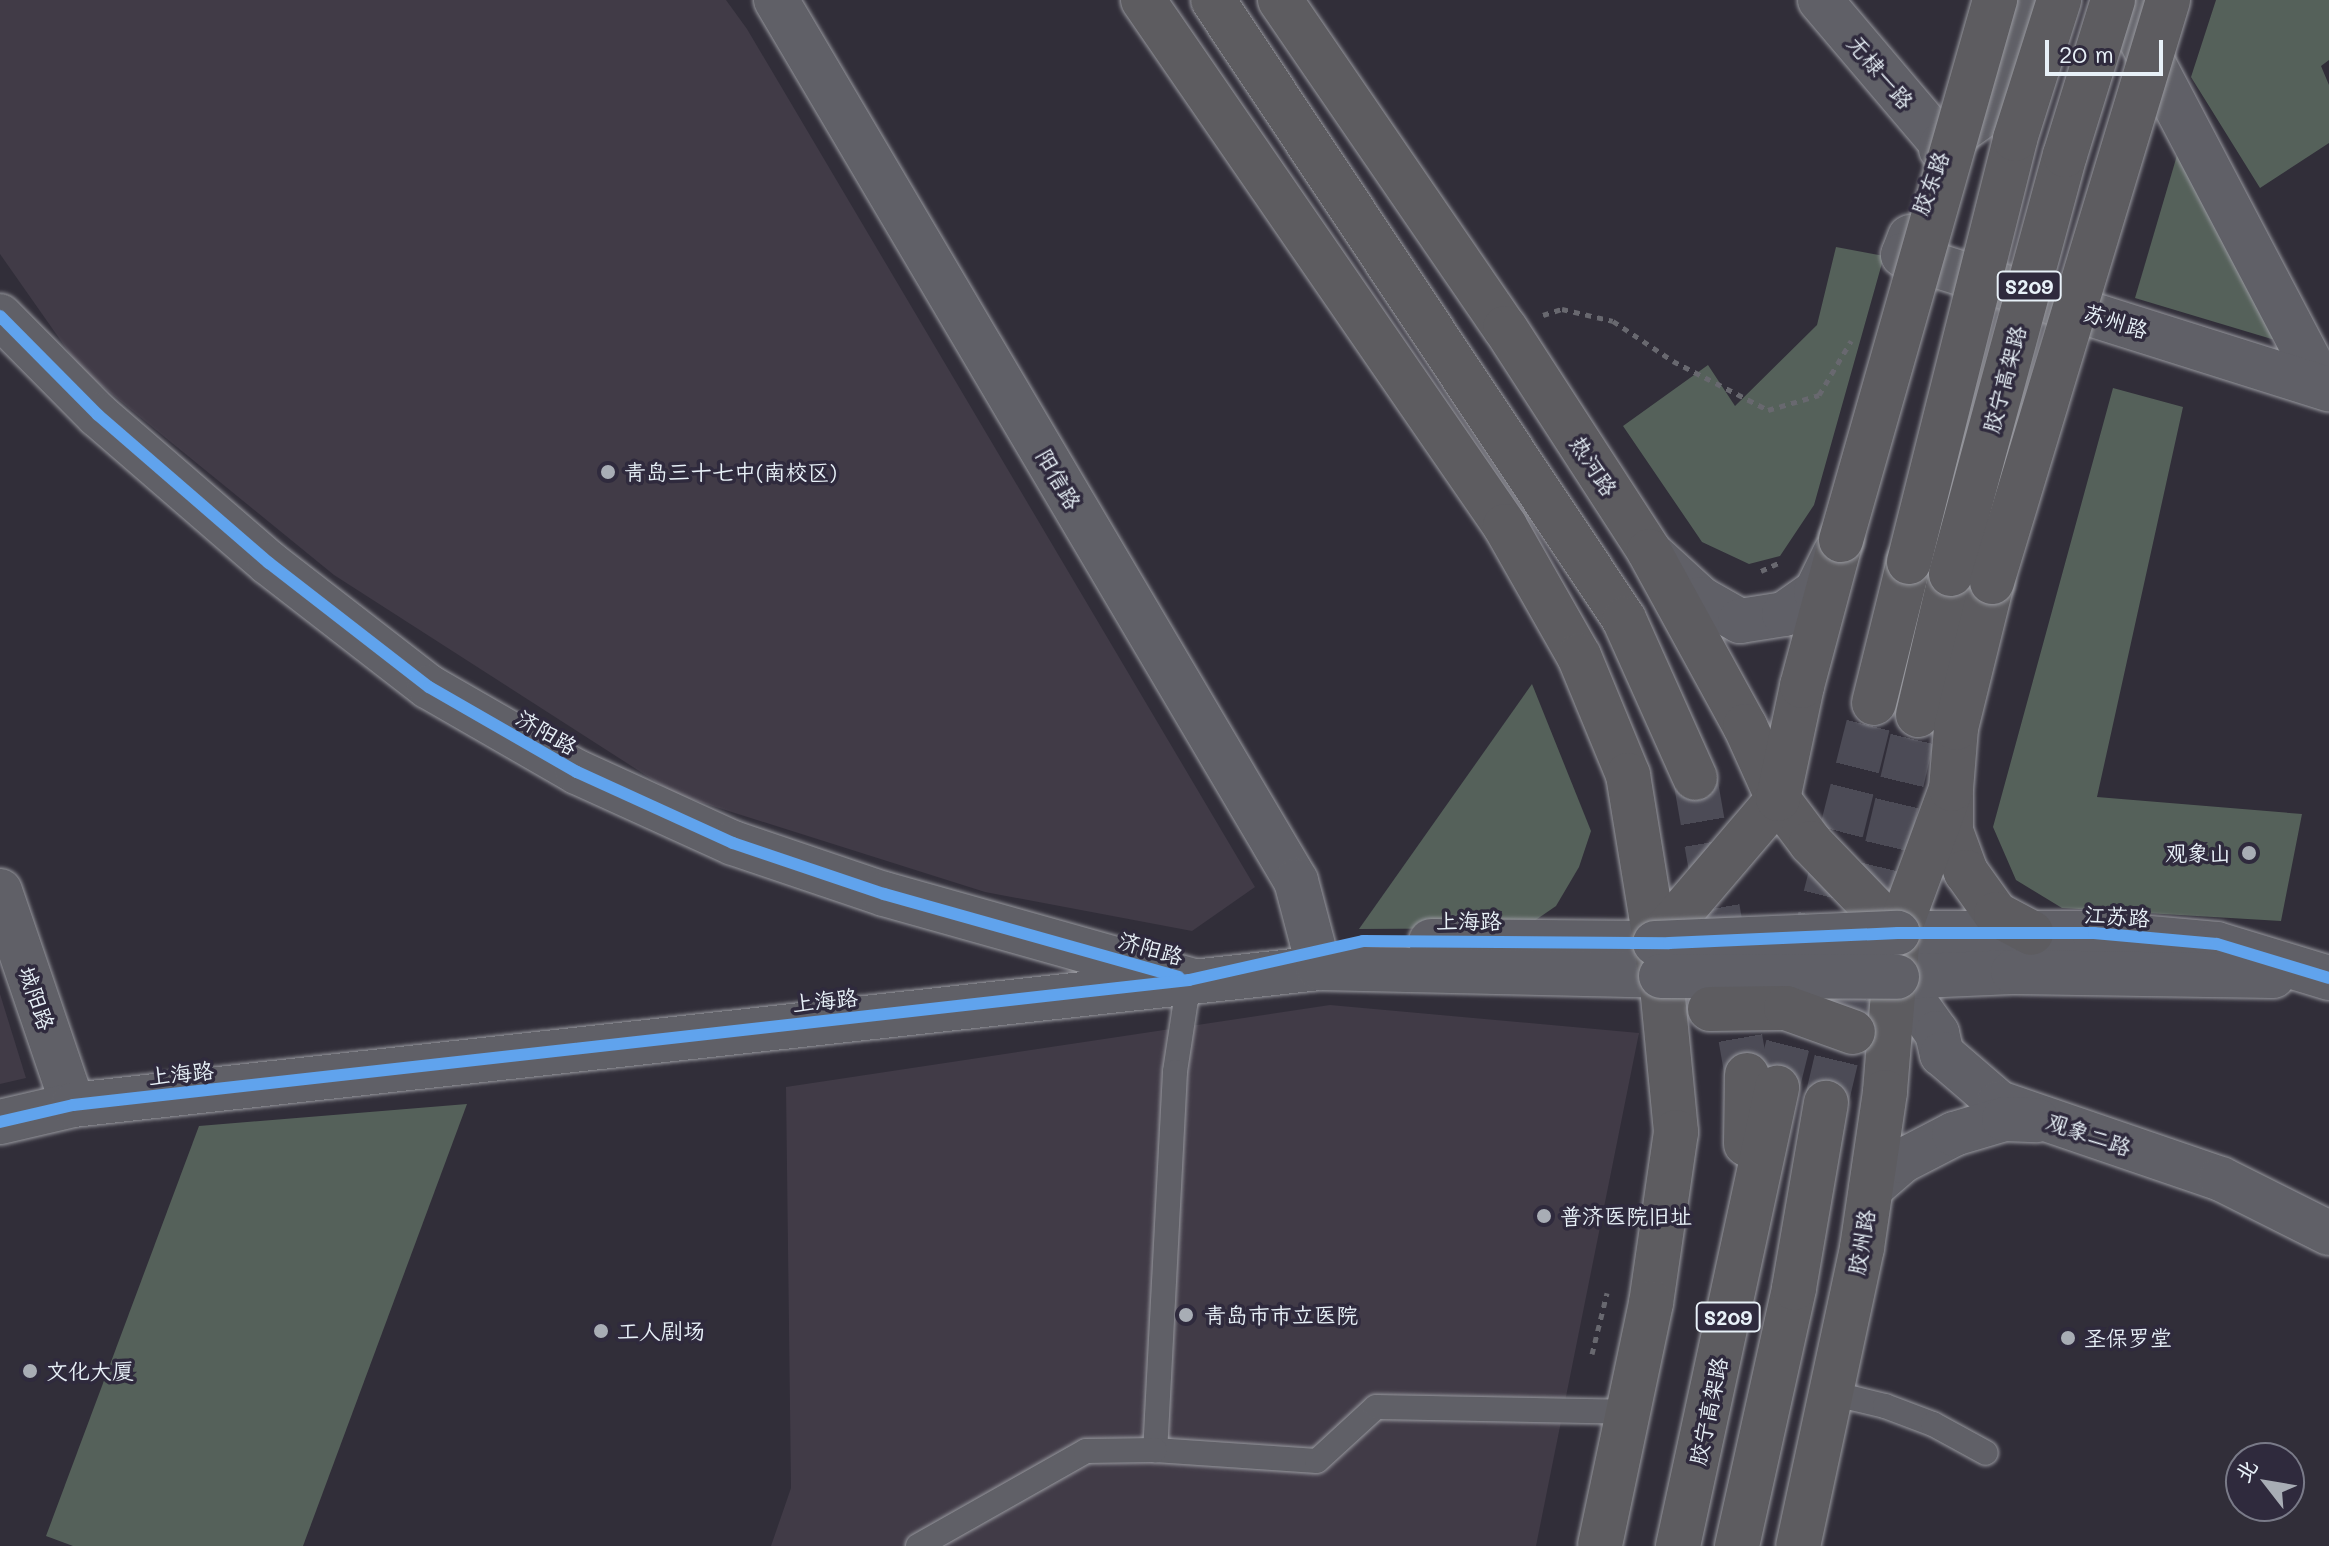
<!DOCTYPE html>
<meta charset="utf-8">
<style>
body{margin:0}
#map{position:relative;width:2329px;height:1546px;overflow:hidden;background:#312e39;font-family:Mali,"LXGW WenKai TC",sans-serif}
div>[style]{position:absolute}
[style*='--x']{left:calc(var(--x)*1px);top:calc(var(--y)*1px);width:calc(var(--w)*1px);rotate:calc(var(--a)*1deg)}
.built>*{inset:0;background:#413b47}
.green>*{inset:0;background:#55615a}
.trunk-tunnel>*{height:44px;margin-top:-22px;transform-origin:0;background:repeating-linear-gradient(90deg,#4c4b56 0 44px,transparent 0 66px)}
.path>*{height:5px;margin-top:-2.5px;transform-origin:0;background:repeating-linear-gradient(90deg,#68686f 0 6px,transparent 0 12px)}
.roads{filter:drop-shadow(0 0 2px #98999f) drop-shadow(0 0 2px #98999f)}
.service>*{height:24px;margin:-12px;padding:0 12px;transform-origin:12px;border-radius:12px;background:#606067}
.minor>*{height:44px;margin:-22px;padding:0 22px;transform-origin:22px;border-radius:22px;background:#606067}
.tertiary>*{height:44px;margin:-22px;padding:0 22px;transform-origin:22px;border-radius:22px;background:#606067}
.secondary>*{height:44px;margin:-22px;padding:0 22px;transform-origin:22px;border-radius:22px;background:#606067}
.primary>*{height:44px;margin:-22px;padding:0 22px;transform-origin:22px;border-radius:22px;background:#5d5c60}
.trunk>*{height:44px;margin:-22px;padding:0 22px;transform-origin:22px;border-radius:22px;background:#5d5c60}
.bridges{filter:drop-shadow(0 0 2px #98999f) drop-shadow(0 0 2px #98999f)}
.tertiary-bridge>*{height:44px;margin:-22px;padding:0 22px;transform-origin:22px;border-radius:22px;background:#606067}
.primary-bridge>*{height:44px;margin:-22px;padding:0 22px;transform-origin:22px;border-radius:22px;background:#5d5c60}
.trunk-bridge>*{height:44px;margin:-22px;padding:0 22px;transform-origin:22px;border-radius:22px;background:#5d5c60}
.cycleway>*{height:12px;margin:-6px;padding:0 6px;transform-origin:6px;border-radius:6px;background:#60a3ed}
.dots>*{width:22px;height:22px;translate:-50% -50%;box-sizing:border-box;border:4px solid #2f2a3d;border-radius:50%}
span{translate:-50% -50%;white-space:nowrap;text-align:center;line-height:1.15;-webkit-text-stroke:7px #2f2a3d;paint-order:stroke}
.shield-label span{padding:2px 6px;background:#2f2a3d;border:2px solid;border-radius:6px;-webkit-text-stroke-width:0}
.shield-label{font-size:20px;color:#e8f1f8;font-weight:700}
.street-label{font-size:22px;color:#e8f1f8}
.poi-label{font-size:22px;color:#e8f1f8}
.left{translate:0 -50%;text-align:left}
.right{translate:-100% -50%;text-align:right}
.north{position:absolute;left:2225px;top:1442px;width:80px;height:80px;box-sizing:border-box;background:#2f2a3d;border:2px solid #797a88;border-radius:50%;rotate:301deg;font-size:22px;font-weight:700;line-height:32px;text-align:center;color:#e8f1f8}
.north::after{content:'';display:block;margin:auto;width:28px;height:36px;background:#a8adb5;clip-path:polygon(50% 0,100% 100%,50% 72%,0 100%)}
.scale{position:absolute;left:2045px;top:40px;width:118px;height:36px;box-sizing:border-box;border:4px solid #e8f1f8;border-top:0;padding-left:10px;font-size:24px;line-height:28px;white-space:nowrap;color:#e8f1f8;-webkit-text-stroke:6px #2f2a3d;paint-order:stroke}
</style>
<div id="map">
<div class="built">
<i style="clip-path:polygon(0 0,726px 0,747px 29px,1255px 887px,1192px 931px,985px 892px,675px 794px,334px 575px,80px 368px,0 254px)"></i>
<i style="clip-path:polygon(0 994px,26px 1078px,0 1084px)"></i>
<i style="clip-path:polygon(1330px 1005px,1639px 1033px,1536px 1546px,771px 1546px,791px 1488px,786px 1087px)"></i>
</div>
<div class="green">
<i style="clip-path:polygon(2216px 0,2329px 0,2329px 60px,2321px 66px,2329px 85px,2329px 143px,2260px 188px,2191px 77px)"></i>
<i style="clip-path:polygon(2178px 152px,2275px 340px,2135px 298px)"></i>
<i style="clip-path:polygon(1836px 247px,1884px 256px,1814px 505px,1780px 556px,1749px 564px,1702px 542px,1623px 426px,1708px 365px,1735px 406px,1817px 325px)"></i>
<i style="clip-path:polygon(2113px 388px,2183px 407px,2097px 797px,2302px 814px,2281px 921px,2062px 908px,2016px 880px,1993px 827px)"></i>
<i style="clip-path:polygon(1532px 684px,1591px 831px,1579px 867px,1556px 906px,1524px 928px,1359px 929px)"></i>
<i style="clip-path:polygon(467px 1104px,303px 1546px,73px 1546px,46px 1536px,199px 1126px)"></i>
</div>
<div class="trunk-tunnel">
<i style="--x:1695;--y:778;--w:302;--a:80.1"></i>
<i style="--x:1777;--y:1088;--w:397;--a:-75.9"></i>
<i style="--x:1826;--y:1103;--w:399;--a:-76.7"></i>
</div>
<div class="path">
<i style="--x:1543;--y:315;--w:20;--a:-18"></i>
<i style="--x:1562;--y:309;--w:52;--a:13.2"></i>
<i style="--x:1613;--y:321;--w:72;--a:33.7"></i>
<i style="--x:1673;--y:361;--w:107;--a:27.3"></i>
<i style="--x:1768;--y:410;--w:53;--a:-16.4"></i>
<i style="--x:1819;--y:395;--w:63;--a:-59.3"></i>
<i style="--x:1761;--y:571;--w:23;--a:-25"></i>
<i style="--x:1592;--y:1354;--w:63;--a:-76.2"></i>
</div>
<div class="roads">
<div class="service">
<i style="--x:1189;--y:980;--w:93;--a:98.7"></i>
<i style="--x:1175;--y:1072;--w:379;--a:93"></i>
<i style="--x:1155;--y:1450;--w:162;--a:3.9"></i>
<i style="--x:1317;--y:1461;--w:80;--a:-42.5"></i>
<i style="--x:1376;--y:1407;--w:250;--a:1.1"></i>
<i style="--x:1831;--y:1393;--w:56;--a:13.5"></i>
<i style="--x:1885;--y:1406;--w:51;--a:20.6"></i>
<i style="--x:1933;--y:1424;--w:60;--a:28.7"></i>
<i style="--x:918;--y:1546;--w:193;--a:-29.5"></i>
<i style="--x:1086;--y:1451;--w:69;--a:-0.8"></i>
</div>
<div class="minor">
<i style="--x:776;--y:0;--w:1023;--a:59.45"></i>
<i style="--x:1296;--y:881;--w:90;--a:75.2"></i>
<i style="--x:1820;--y:0;--w:189;--a:49.7"></i>
<i style="--x:2120;--y:0;--w:436;--a:62.3"></i>
<i style="--x:1941;--y:149;--w:5;--a:-79"></i>
<i style="--x:1942;--y:144;--w:70;--a:-35.1"></i>
<i style="--x:1999;--y:104;--w:111;--a:-69.4"></i>
<i style="--x:1910;--y:237;--w:19;--a:111"></i>
<i style="--x:1903;--y:255;--w:447;--a:17.5"></i>
<i style="--x:0;--y:316;--w:139;--a:45.3"></i>
<i style="--x:98;--y:415;--w:226;--a:40.9"></i>
<i style="--x:269;--y:563;--w:202;--a:37.8"></i>
<i style="--x:429;--y:687;--w:171;--a:29.9"></i>
<i style="--x:577;--y:772;--w:171;--a:24.5"></i>
<i style="--x:733;--y:843;--w:159;--a:18.7"></i>
<i style="--x:884;--y:894;--w:317;--a:15.7"></i>
<i style="--x:0;--y:891;--w:226;--a:71.2"></i>
<i style="--x:1897;--y:977;--w:69;--a:54.5"></i>
<i style="--x:1937;--y:1033;--w:22;--a:77"></i>
<i style="--x:1942;--y:1054;--w:75;--a:40.7"></i>
<i style="--x:1999;--y:1103;--w:235;--a:18.9"></i>
<i style="--x:2221;--y:1179;--w:121;--a:26.6"></i>
<i style="--x:1871;--y:1188;--w:41;--a:-41.1"></i>
<i style="--x:1902;--y:1161;--w:59;--a:-27.4"></i>
<i style="--x:1954;--y:1134;--w:52;--a:-16.7"></i>
<i style="--x:2004;--y:1119;--w:33;--a:2"></i>
</div>
<div class="tertiary">
<i style="--x:1898;--y:933;--w:196;--a:0"></i>
<i style="--x:2094;--y:933;--w:123;--a:5.1"></i>
<i style="--x:2217;--y:944;--w:117;--a:16.9"></i>
<i style="--x:1431;--y:941;--w:224;--a:0.5"></i>
<i style="--x:1897;--y:977;--w:116;--a:-2.5"></i>
<i style="--x:2013;--y:972;--w:260;--a:0.9"></i>
<i style="--x:0;--y:1122;--w:75;--a:-13.1"></i>
<i style="--x:73;--y:1105;--w:1254;--a:-6.27"></i>
<i style="--x:1319;--y:968;--w:342;--a:1.3"></i>
</div>
<div class="secondary">
<i style="--x:1654;--y:556;--w:64;--a:42.5"></i>
<i style="--x:1701;--y:599;--w:45;--a:29.4"></i>
<i style="--x:1740;--y:621;--w:45;--a:-9"></i>
<i style="--x:1784;--y:614;--w:39;--a:-35"></i>
<i style="--x:1816;--y:592;--w:43;--a:-64"></i>
</div>
<div class="primary">
<i style="--x:1143;--y:0;--w:639;--a:55.46"></i>
<i style="--x:1505;--y:526;--w:150;--a:60.4"></i>
<i style="--x:1579;--y:656;--w:129;--a:67.6"></i>
<i style="--x:1628;--y:775;--w:204;--a:80.7"></i>
<i style="--x:1661;--y:976;--w:157;--a:84.5"></i>
<i style="--x:1676;--y:1132;--w:173;--a:98.3"></i>
<i style="--x:1651;--y:1303;--w:248;--a:101.9"></i>
<i style="--x:1280;--y:0;--w:398;--a:55.6"></i>
<i style="--x:1505;--y:328;--w:265;--a:57.1"></i>
<i style="--x:1649;--y:551;--w:200;--a:61.3"></i>
<i style="--x:1745;--y:726;--w:80;--a:65.7"></i>
<i style="--x:1778;--y:799;--w:55;--a:53.1"></i>
<i style="--x:1811;--y:843;--w:125;--a:46"></i>
<i style="--x:1898;--y:933;--w:160;--a:94.7"></i>
<i style="--x:1885;--y:1092;--w:158;--a:98.4"></i>
<i style="--x:1862;--y:1248;--w:305;--a:102.1"></i>
<i style="--x:1655;--y:943;--w:189;--a:-49.5"></i>
</div>
<div class="trunk">
<i style="--x:1213;--y:0;--w:743;--a:56.42"></i>
<i style="--x:1624;--y:619;--w:174;--a:65.9"></i>
<i style="--x:1874;--y:703;--w:145;--a:-76.1"></i>
<i style="--x:1918;--y:715;--w:145;--a:-76.8"></i>
<i style="--x:1951;--y:796;--w:35;--a:90"></i>
<i style="--x:1951;--y:831;--w:44;--a:69.9"></i>
<i style="--x:1966;--y:872;--w:52;--a:54.5"></i>
<i style="--x:1996;--y:914;--w:40;--a:28"></i>
<i style="--x:1778;--y:799;--w:116;--a:-78"></i>
<i style="--x:1802;--y:686;--w:151;--a:-75"></i>
<i style="--x:1898;--y:933;--w:153;--a:-69.8"></i>
<i style="--x:1951;--y:789;--w:61;--a:-85.3"></i>
<i style="--x:1956;--y:728;--w:150;--a:-76.1"></i>
<i style="--x:1746;--y:1144;--w:69;--a:-89.2"></i>
<i style="--x:1678;--y:1546;--w:469;--a:-77.8"></i>
<i style="--x:1737;--y:1546;--w:264;--a:-77.5"></i>
<i style="--x:1794;--y:1288;--w:188;--a:-80.2"></i>
</div>
</div>
<div class="bridges">
<div class="tertiary-bridge">
<i style="--x:1655;--y:943;--w:243;--a:-2.4"></i>
<i style="--x:1661;--y:976;--w:236;--a:0.2"></i>
</div>
<div class="primary-bridge">
<i style="--x:1710;--y:1009;--w:76;--a:-0.8"></i>
<i style="--x:1786;--y:1008;--w:71;--a:19.7"></i>
</div>
<div class="trunk-bridge">
<i style="--x:1841;--y:540;--w:562;--a:-74.08"></i>
<i style="--x:1909;--y:562;--w:436;--a:-75.9"></i>
<i style="--x:2015;--y:139;--w:146;--a:-72.4"></i>
<i style="--x:1951;--y:574;--w:434;--a:-74.8"></i>
<i style="--x:2065;--y:155;--w:162;--a:-72.8"></i>
<i style="--x:1992;--y:582;--w:608;--a:-73.17"></i>
</div>
</div>
<div class="cycleway">
<i style="--x:0;--y:316;--w:139;--a:45.3"></i>
<i style="--x:98;--y:415;--w:226;--a:40.9"></i>
<i style="--x:269;--y:563;--w:202;--a:37.8"></i>
<i style="--x:429;--y:687;--w:171;--a:29.9"></i>
<i style="--x:577;--y:772;--w:171;--a:24.5"></i>
<i style="--x:733;--y:843;--w:159;--a:18.7"></i>
<i style="--x:884;--y:894;--w:306;--a:15.7"></i>
<i style="--x:0;--y:1122;--w:75;--a:-13.1"></i>
<i style="--x:73;--y:1105;--w:1123;--a:-6.39"></i>
<i style="--x:1189;--y:980;--w:178;--a:-12.6"></i>
<i style="--x:1363;--y:941;--w:306;--a:0.4"></i>
<i style="--x:1669;--y:943;--w:229;--a:-2.5"></i>
<i style="--x:1898;--y:933;--w:196;--a:0"></i>
<i style="--x:2094;--y:933;--w:123;--a:5.1"></i>
<i style="--x:2217;--y:944;--w:117;--a:16.9"></i>
</div>
<div class="dots">
<i style="left:608px;top:472px;background:#a8adb5"></i>
<i style="left:2249px;top:853px;background:#a8adb5"></i>
<i style="left:1544px;top:1216px;background:#a8adb5"></i>
<i style="left:1186px;top:1315px;background:#a8adb5"></i>
<i style="left:601px;top:1331px;background:#a8adb5"></i>
<i style="left:2068px;top:1338px;background:#a8adb5"></i>
<i style="left:30px;top:1371px;background:#a8adb5"></i>
</div>
<div class="shield-label">
<span style="left:2029px;top:286px">S209</span>
<span style="left:1728px;top:1317px">S209</span>
</div>
<div class="street-label">
<span style="left:1881px;top:72px;rotate:50deg">无棣一路</span>
<span style="left:1930px;top:183px;rotate:-69deg">胶东路</span>
<span style="left:2116px;top:321px;rotate:17deg">苏州路</span>
<span style="left:2004px;top:379px;rotate:-75deg">胶宁高架路</span>
<span style="left:1594px;top:466px;rotate:57deg">热河路</span>
<span style="left:1059px;top:479px;rotate:60deg">阳信路</span>
<span style="left:547px;top:732px;rotate:30deg">济阳路</span>
<span style="left:2117px;top:916px;rotate:4deg">江苏路</span>
<span style="left:1469px;top:921px">上海路</span>
<span style="left:1151px;top:948px;rotate:16deg">济阳路</span>
<span style="left:37px;top:998px;rotate:71deg">城阳路</span>
<span style="left:825px;top:1000px;rotate:-6deg">上海路</span>
<span style="left:181px;top:1073px;rotate:-6deg">上海路</span>
<span style="left:2089px;top:1134px;rotate:19deg">观象二路</span>
<span style="left:1861px;top:1242px;rotate:-80deg">胶州路</span>
<span style="left:1708px;top:1411px;rotate:-78deg">胶宁高架路</span>
</div>
<div class="poi-label">
<span class="left" style="left:624px;top:472px">青岛三十七中(南校区)</span>
<span class="right" style="left:2231px;top:853px">观象山</span>
<span class="left" style="left:1560px;top:1216px">普济医院旧址</span>
<span class="left" style="left:1204px;top:1315px">青岛市市立医院</span>
<span class="left" style="left:617px;top:1331px">工人剧场</span>
<span class="left" style="left:2084px;top:1338px">圣保罗堂</span>
<span class="left" style="left:46px;top:1371px">文化大厦</span>
</div>
<div class="north">北</div>
<div class="scale">20 m</div>
</div>
